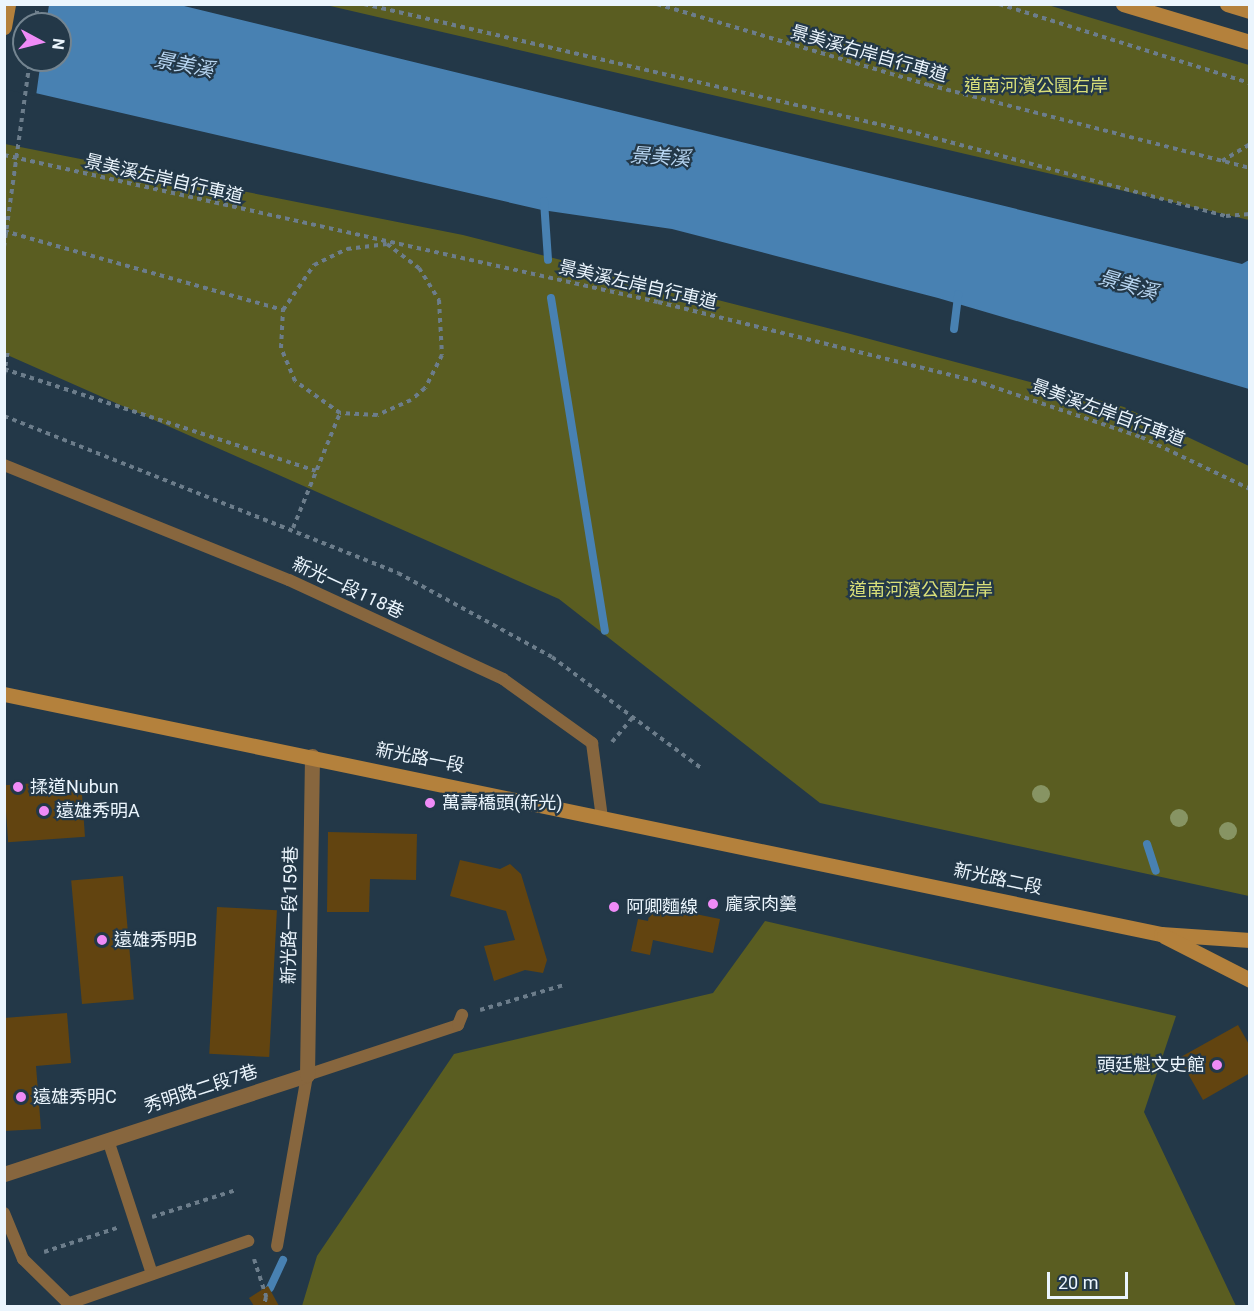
<!DOCTYPE html>
<meta charset="utf-8">
<style>
body{margin:0}
#map{position:relative;width:1254px;height:1311px;overflow:hidden;background:#233848;font-family:Roboto,"Noto Sans TC",sans-serif}
div>[style]{position:absolute}
[style*='--x']{left:calc(var(--x)*1px);top:calc(var(--y)*1px);width:calc(var(--w)*1px);rotate:calc(var(--a)*1deg)}
.green>*{inset:0;background:#5a5d21}
.water>*{inset:0;background:#4881b2}
.pier>*{inset:0;background:#233848}
.stream>*{height:8px;margin:-4px;padding:0 4px;transform-origin:4px;border-radius:4px;background:#4881b2}
.building>*{inset:0;background:#624410;transform-origin:0 0}
.path>*{height:4px;margin-top:-2px;transform-origin:0;background:repeating-linear-gradient(90deg,#6c7d8b 0 4.5px,transparent 0 9px)}
.lane>*{height:12px;margin:-6px;padding:0 6px;transform-origin:6px;border-radius:6px;background:#87663e}
.street>*{height:15px;margin:-7.5px;padding:0 7.5px;transform-origin:7.5px;border-radius:7.5px;background:#87663e}
.secondary>*{height:15px;margin:-7.5px;padding:0 7.5px;transform-origin:7.5px;border-radius:7.5px;background:#b4813c}
.trees>*{width:18px;height:18px;margin:-9px;border-radius:50%;background:#879463}
.dots>*{width:16px;height:16px;translate:-50% -50%;box-sizing:border-box;border:3px solid #233848;border-radius:50%}
span{translate:-50% -50%;white-space:nowrap;text-align:center;line-height:1.15;-webkit-text-stroke:4.5px #233848;paint-order:stroke}
.street-label{font-size:18px;color:#ebf5fd}
.park-label{font-size:18px;color:#d9df79}
.poi-label{font-size:18px;color:#ebf5fd}
.left{translate:0 -50%;text-align:left}
.right{translate:-100% -50%;text-align:right}
.water-label{font-size:20px;color:#b7d5f1;font-style:italic}
.frame{position:absolute;inset:0;border:6px solid #ebf5fd;pointer-events:none}
.north{position:absolute;left:12px;top:12px;width:60px;height:60px;box-sizing:border-box;background:#233848;border:2px solid #738490;border-radius:50%;rotate:97deg;font-size:16px;font-weight:700;line-height:24px;text-align:center;color:#ebf5fd}
.north::after{content:'';display:block;margin:auto;width:21px;height:27px;background:#ef8bf7;clip-path:polygon(50% 0,100% 100%,50% 72%,0 100%)}
.scale{position:absolute;left:1047px;top:1272px;width:81px;height:27px;box-sizing:border-box;border:3px solid #ebf5fd;border-top:0;padding-left:8px;font-size:18px;line-height:21px;white-space:nowrap;color:#ebf5fd;-webkit-text-stroke:4px #233848;paint-order:stroke}
</style>
<div id="map">
<div class="green">
<i style="clip-path:polygon(326px 5px,1048px 5px,1249px 65px,1249px 220px)"></i>
<i style="clip-path:polygon(5px 144px,463px 235px,847px 333px,1124px 407px,1249px 466px,1249px 896px,820px 803px,559px 599px,5px 354px)"></i>
<i style="clip-path:polygon(765px 921px,1176px 1016px,1144px 1112px,1236px 1306px,302px 1306px,317px 1256px,454px 1054px,713px 993px)"></i>
</div>
<div class="water">
<i style="clip-path:polygon(evenodd,5px 5px,180px 5px,1242px 264px,1249px 260px,1249px 389px,938px 298px,672px 229px,542px 210px,5px 86px,5px 5px,24px 24px,60px 24px,60px 60px,24px 60px,24px 24px)"></i>
</div>
<div class="pier">
<i style="clip-path:polygon(5px 5px,49px 5px,46px 24px,24px 24px,24px 60px,41px 60px,36px 96px,4px 89px)"></i>
</div>
<div class="stream">
<i style="--x:544;--y:201;--w:59;--a:86.1"></i>
<i style="--x:551;--y:298;--w:337;--a:80.8"></i>
<i style="--x:954;--y:329;--w:35;--a:-83"></i>
<i style="--x:1147;--y:844;--w:28;--a:72"></i>
<i style="--x:270;--y:1288;--w:31;--a:-65"></i>
</div>
<div class="building">
<i style="left:81px;top:780px;width:57px;height:77px;rotate:86deg"></i>
<i style="clip-path:polygon(328px 832px,417px 834px,416px 880px,370px 879px,369px 912px,327px 912px)"></i>
<i style="clip-path:polygon(460px 860px,500px 869px,510px 864px,521px 874px,547px 960px,543px 973px,525px 970px,494px 981px,484px 946px,515px 940px,506px 911px,450px 896px)"></i>
<i style="left:123px;top:876px;width:124px;height:52px;rotate:85deg"></i>
<i style="clip-path:polygon(651px 905px,720px 919px,713px 953px,653px 940px,650px 955px,631px 951px,638px 919px,648px 921px)"></i>
<i style="left:217px;top:907px;width:60px;height:147px;rotate:3deg"></i>
<i style="clip-path:polygon(67px 1013px,71px 1063px,36px 1066px,41px 1129px,4px 1131px,4px 1018px)"></i>
<i style="clip-path:polygon(1238px 1025px,1250px 1046px,1250px 1073px,1203px 1100px,1179px 1058px)"></i>
<i style="clip-path:polygon(268px 1286px,279px 1306px,254px 1306px,249px 1298px)"></i>
</div>
<div class="path">
<i style="--x:364;--y:4;--w:567;--a:13.15"></i>
<i style="--x:916;--y:133;--w:321;--a:15"></i>
<i style="--x:1226;--y:216;--w:24;--a:-5"></i>
<i style="--x:657;--y:4;--w:284;--a:16.6"></i>
<i style="--x:929;--y:85;--w:332;--a:14.5"></i>
<i style="--x:999;--y:4;--w:263;--a:17.5"></i>
<i style="--x:35;--y:24;--w:20;--a:-81"></i>
<i style="--x:4;--y:155;--w:670;--a:12.67"></i>
<i style="--x:658;--y:302;--w:334;--a:14"></i>
<i style="--x:982;--y:383;--w:168;--a:18.8"></i>
<i style="--x:1141;--y:437;--w:121;--a:25.5"></i>
<i style="--x:1222;--y:161;--w:33;--a:-31"></i>
<i style="--x:4;--y:231;--w:290;--a:15.8"></i>
<i style="--x:387;--y:244;--w:40;--a:37"></i>
<i style="--x:419;--y:268;--w:38;--a:58"></i>
<i style="--x:439;--y:300;--w:55;--a:86.9"></i>
<i style="--x:442;--y:355;--w:37;--a:117"></i>
<i style="--x:425;--y:388;--w:18;--a:139"></i>
<i style="--x:411;--y:400;--w:37;--a:156"></i>
<i style="--x:377;--y:415;--w:37;--a:-177"></i>
<i style="--x:340;--y:413;--w:55;--a:-144.6"></i>
<i style="--x:295;--y:381;--w:36;--a:-113"></i>
<i style="--x:281;--y:348;--w:38;--a:-87"></i>
<i style="--x:283;--y:310;--w:55;--a:-55.4"></i>
<i style="--x:314;--y:265;--w:37;--a:-26"></i>
<i style="--x:347;--y:249;--w:40;--a:-7.1"></i>
<i style="--x:4;--y:247;--w:189;--a:-82.1"></i>
<i style="--x:4;--y:369;--w:328;--a:18.1"></i>
<i style="--x:4;--y:375;--w:26;--a:-81"></i>
<i style="--x:4;--y:416;--w:424;--a:21.7"></i>
<i style="--x:398;--y:573;--w:175;--a:28.6"></i>
<i style="--x:552;--y:657;--w:186;--a:36.7"></i>
<i style="--x:293;--y:528;--w:124;--a:-67.8"></i>
<i style="--x:612;--y:742;--w:34;--a:-50"></i>
<i style="--x:480;--y:1010;--w:88;--a:-16.6"></i>
<i style="--x:152;--y:1217;--w:88;--a:-17.8"></i>
<i style="--x:44;--y:1252;--w:77;--a:-18.2"></i>
<i style="--x:254;--y:1259;--w:40;--a:72"></i>
<i style="--x:266;--y:1297;--w:9;--a:103"></i>
</div>
<div class="lane">
<i style="--x:4;--y:465;--w:307;--a:22"></i>
<i style="--x:289;--y:580;--w:236;--a:24.8"></i>
<i style="--x:503;--y:679;--w:110;--a:35.7"></i>
<i style="--x:592;--y:743;--w:76;--a:82.4"></i>
<i style="--x:108;--y:1140;--w:141;--a:71.8"></i>
<i style="--x:4;--y:1213;--w:50;--a:67.6"></i>
<i style="--x:23;--y:1259;--w:67;--a:44.4"></i>
<i style="--x:277;--y:1246;--w:174;--a:-80"></i>
<i style="--x:307;--y:1075;--w:159;--a:-18.3"></i>
<i style="--x:458;--y:1025;--w:11;--a:-68"></i>
<i style="--x:67;--y:1304;--w:192;--a:-19.2"></i>
</div>
<div class="street">
<i style="--x:4;--y:1174;--w:319;--a:-18.1"></i>
<i style="--x:307;--y:1075;--w:319;--a:-89.1"></i>
</div>
<div class="secondary">
<i style="--x:1123;--y:4;--w:133;--a:16.7"></i>
<i style="--x:1227;--y:4;--w:24;--a:17"></i>
<i style="--x:4;--y:27;--w:23;--a:-80"></i>
<i style="--x:4;--y:694;--w:1182;--a:11.72"></i>
<i style="--x:1161;--y:934;--w:89;--a:3.9"></i>
<i style="--x:1164;--y:936;--w:97;--a:27.1"></i>
</div>
<div class="trees">
<i style="left:1041px;top:794px"></i>
<i style="left:1179px;top:818px"></i>
<i style="left:1228px;top:831px"></i>
</div>
<div class="dots">
<i style="left:18px;top:787px;background:#ef8bf7"></i>
<i style="left:430px;top:803px;background:#ef8bf7"></i>
<i style="left:44px;top:811px;background:#ef8bf7"></i>
<i style="left:713px;top:904px;background:#ef8bf7"></i>
<i style="left:614px;top:907px;background:#ef8bf7"></i>
<i style="left:102px;top:940px;background:#ef8bf7"></i>
<i style="left:1217px;top:1065px;background:#ef8bf7"></i>
<i style="left:21px;top:1097px;background:#ef8bf7"></i>
</div>
<div class="street-label">
<span style="left:869px;top:54px;rotate:16deg">景美溪右岸自行車道</span>
<span style="left:164px;top:179px;rotate:13deg">景美溪左岸自行車道</span>
<span style="left:638px;top:285px;rotate:13deg">景美溪左岸自行車道</span>
<span style="left:1108px;top:413px;rotate:20deg">景美溪左岸自行車道</span>
<span style="left:348px;top:588px;rotate:25deg">新光一段118巷</span>
<span style="left:420px;top:758px;rotate:11deg">新光路一段</span>
<span style="left:998px;top:879px;rotate:12deg">新光路二段</span>
<span style="left:290px;top:915px;rotate:-89deg">新光路一段159巷</span>
<span style="left:201px;top:1089px;rotate:-18deg">秀明路二段7巷</span>
</div>
<div class="park-label">
<span style="left:1036px;top:86px">道南河濱公園右岸</span>
<span style="left:921px;top:590px">道南河濱公園左岸</span>
</div>
<div class="poi-label">
<span class="left" style="left:30px;top:787px">揉道Nubun</span>
<span class="left" style="left:442px;top:803px">萬壽橋頭(新光)</span>
<span class="left" style="left:56px;top:811px">遠雄秀明A</span>
<span class="left" style="left:725px;top:904px">龐家肉羹</span>
<span class="left" style="left:626px;top:907px">阿卿麵線</span>
<span class="left" style="left:114px;top:940px">遠雄秀明B</span>
<span class="right" style="left:1205px;top:1065px">頭廷魁文史館</span>
<span class="left" style="left:33px;top:1097px">遠雄秀明C</span>
</div>
<div class="water-label">
<span style="left:184px;top:65px;rotate:11deg">景美溪</span>
<span style="left:660px;top:157px;rotate:4deg">景美溪</span>
<span style="left:1128px;top:285px;rotate:16deg">景美溪</span>
</div>
<div class="frame"></div>
<div class="north">N</div>
<div class="scale">20 m</div>
</div>
